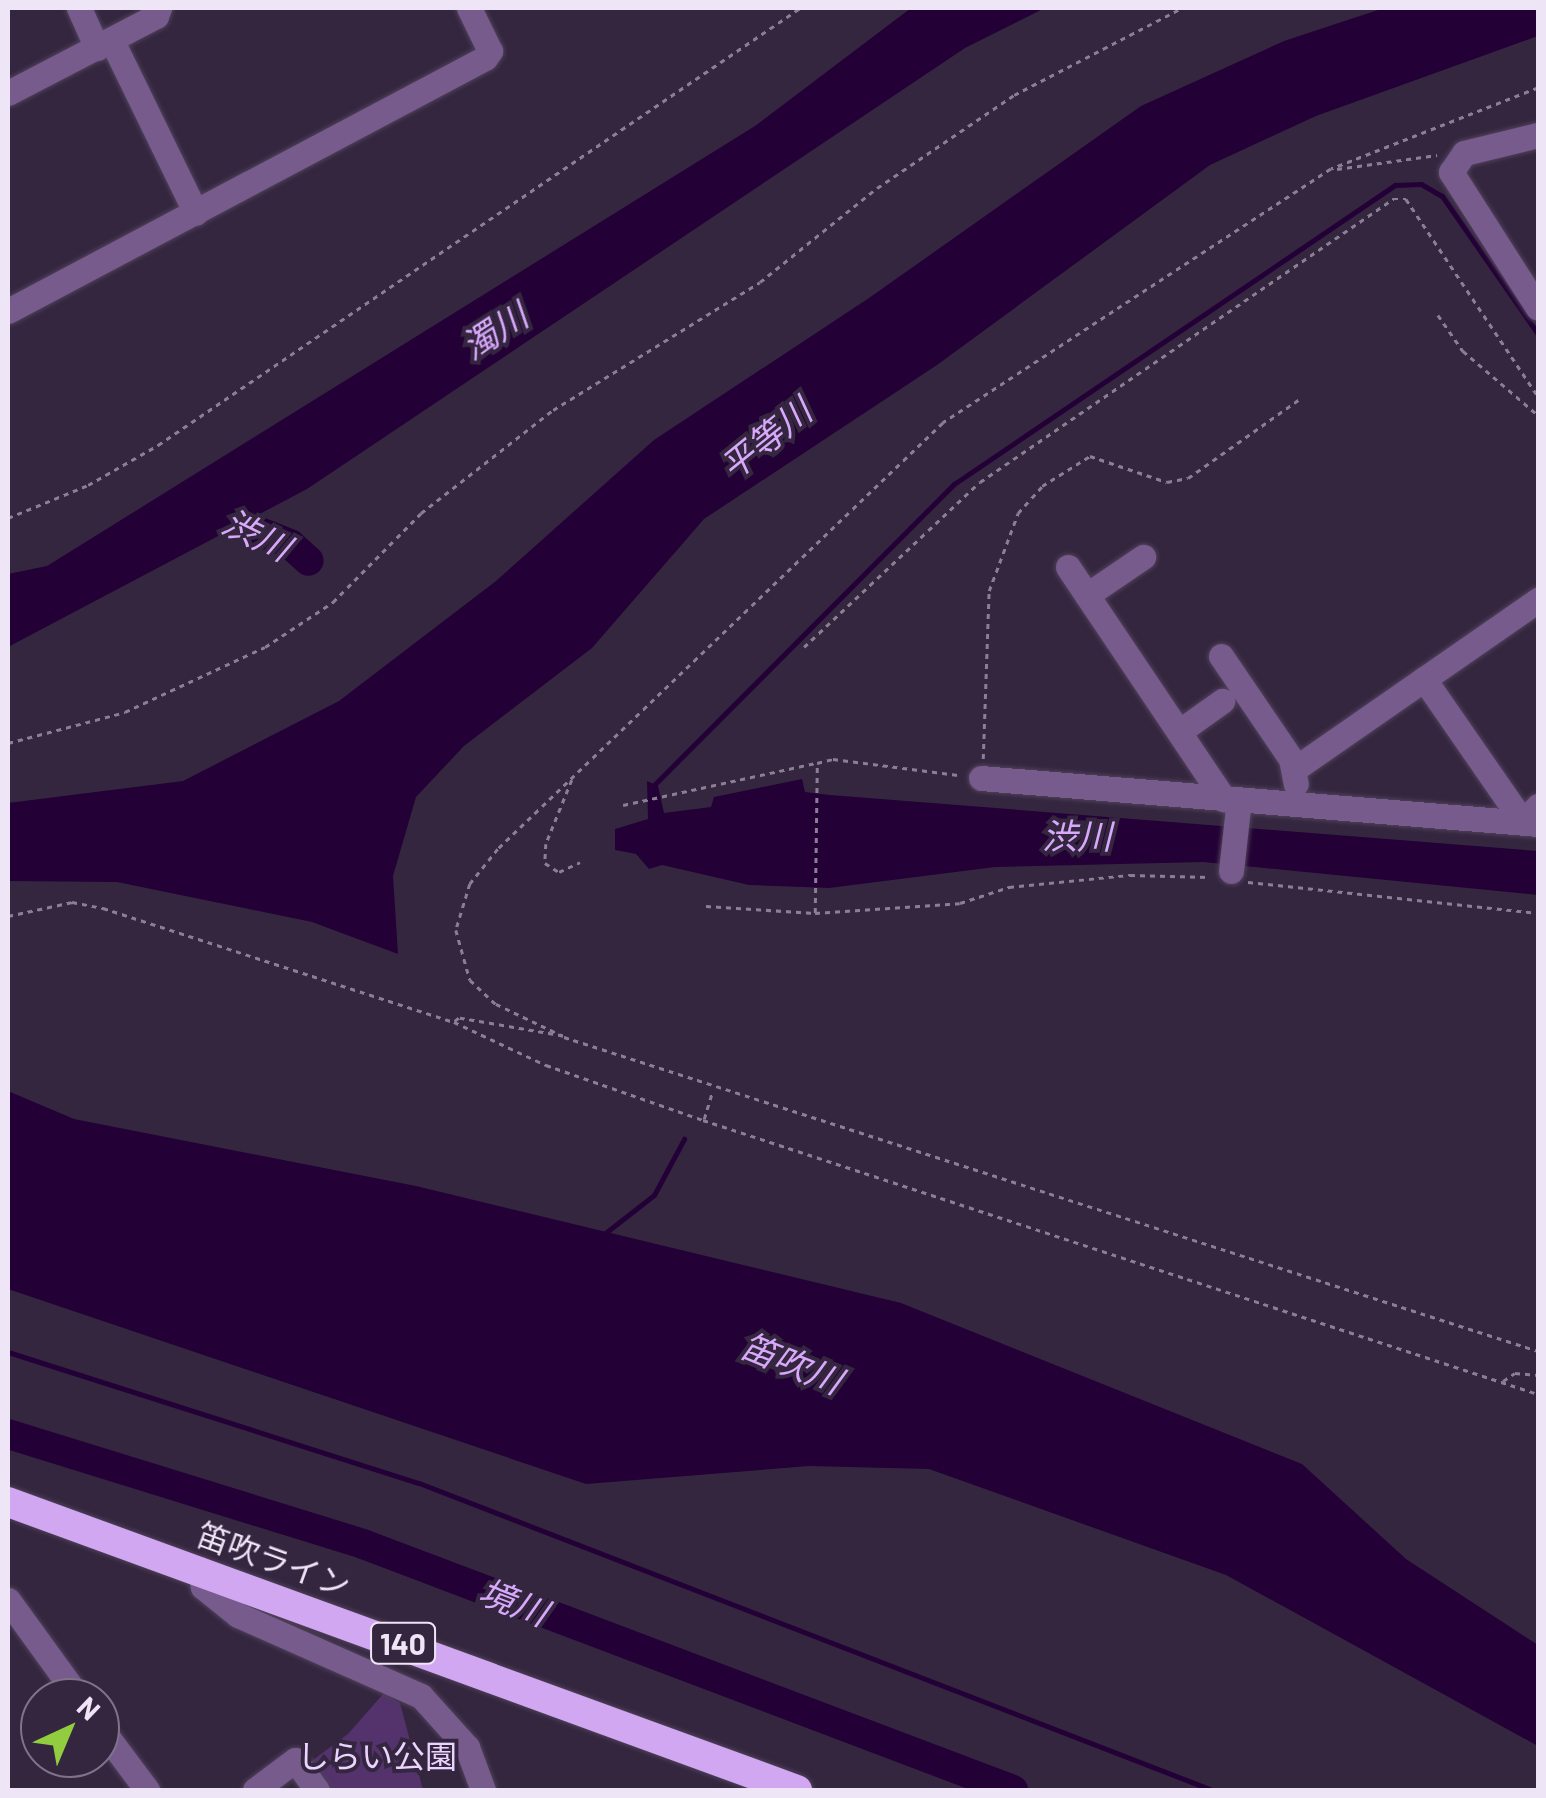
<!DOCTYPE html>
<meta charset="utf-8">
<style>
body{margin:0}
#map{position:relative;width:1546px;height:1798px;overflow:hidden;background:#352640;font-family:Barlow,"Noto Sans JP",sans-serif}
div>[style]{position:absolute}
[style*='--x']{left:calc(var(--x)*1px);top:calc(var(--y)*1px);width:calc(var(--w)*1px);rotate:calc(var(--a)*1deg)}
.green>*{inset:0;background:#54336c}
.water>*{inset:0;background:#230136}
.stream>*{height:5px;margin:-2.5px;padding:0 2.5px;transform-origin:2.5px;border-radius:2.5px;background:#230136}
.river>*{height:30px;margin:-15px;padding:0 15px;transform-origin:15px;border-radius:15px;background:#230136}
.path>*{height:2.5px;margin-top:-1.25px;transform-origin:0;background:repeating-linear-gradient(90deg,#8b7f94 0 5px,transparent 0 10px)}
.roads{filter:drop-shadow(0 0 2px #4f4159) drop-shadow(0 0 2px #4f4159)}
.minor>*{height:25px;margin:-12.5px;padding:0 12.5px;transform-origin:12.5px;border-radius:12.5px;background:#775b8d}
.highway>*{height:30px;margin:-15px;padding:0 15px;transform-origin:15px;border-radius:15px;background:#d0a7f0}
span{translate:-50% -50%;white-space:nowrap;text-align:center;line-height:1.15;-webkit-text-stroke:8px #352640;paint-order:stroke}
.shield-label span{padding:2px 8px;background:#352640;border:2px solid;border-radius:8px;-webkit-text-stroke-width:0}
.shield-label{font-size:30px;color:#eee5f6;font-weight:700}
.street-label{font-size:32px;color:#eee5f6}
.park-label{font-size:32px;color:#ebd4fe}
.water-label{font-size:35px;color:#d8a9fb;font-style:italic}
.frame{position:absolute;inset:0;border:10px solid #eee5f6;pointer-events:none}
.north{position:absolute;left:20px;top:1678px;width:100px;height:100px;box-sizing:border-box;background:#352640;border:2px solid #7f7289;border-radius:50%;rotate:44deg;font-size:28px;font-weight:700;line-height:40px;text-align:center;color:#eee5f6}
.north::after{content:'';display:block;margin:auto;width:35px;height:45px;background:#91cd3f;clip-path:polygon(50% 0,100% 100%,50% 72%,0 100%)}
</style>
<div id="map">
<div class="green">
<i style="clip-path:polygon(384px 1693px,400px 1703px,423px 1790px,314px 1790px,305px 1766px,348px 1734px)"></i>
</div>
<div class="water">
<i style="clip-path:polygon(911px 8px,1045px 8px,965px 48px,307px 489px,8px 647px,8px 574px,47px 566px,755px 126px)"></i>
<i style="clip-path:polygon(1384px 8px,1538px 8px,1538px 36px,1316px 116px,1210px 165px,937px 365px,704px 519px,592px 648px,464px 746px,416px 797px,393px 876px,398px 954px,312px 922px,117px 882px,8px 881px,8px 803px,183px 781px,339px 701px,496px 581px,654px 440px,869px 298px,1141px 106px,1284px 41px)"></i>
<i style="clip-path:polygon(802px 779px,805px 792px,830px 795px,1538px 851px,1538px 895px,1203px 862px,995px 867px,829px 888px,749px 885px,662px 865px,649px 869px,636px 854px,615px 850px,615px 829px,648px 819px,647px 781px,658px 786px,664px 813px,711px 807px,714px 797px)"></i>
<i style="clip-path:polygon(8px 1091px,74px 1119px,416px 1186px,901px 1303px,1302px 1464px,1406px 1559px,1538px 1645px,1538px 1746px,1226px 1575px,929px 1469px,809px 1466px,586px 1484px,8px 1289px)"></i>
</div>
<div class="stream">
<i style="--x:651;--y:788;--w:429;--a:-45.1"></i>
<i style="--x:954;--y:484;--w:533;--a:-34.14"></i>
<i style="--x:1395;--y:185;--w:26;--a:-2"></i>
<i style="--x:1421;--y:184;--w:24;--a:30"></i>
<i style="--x:1442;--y:196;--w:168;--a:55.2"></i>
<i style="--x:604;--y:1234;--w:63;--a:-38"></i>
<i style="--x:654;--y:1195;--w:64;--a:-61.8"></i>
<i style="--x:8;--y:1352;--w:431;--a:17.7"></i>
<i style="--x:419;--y:1483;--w:850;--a:21.16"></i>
</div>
<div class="river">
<i style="--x:205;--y:510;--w:92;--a:21.8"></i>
<i style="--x:290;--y:544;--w:25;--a:42"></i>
<i style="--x:8;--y:1434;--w:372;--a:17.2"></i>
<i style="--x:363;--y:1544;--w:695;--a:20.73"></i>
</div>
<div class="path">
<i style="--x:1538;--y:88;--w:222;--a:158.6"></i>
<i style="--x:1331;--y:169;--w:464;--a:146.8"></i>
<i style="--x:943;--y:423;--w:616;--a:136.25"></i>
<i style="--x:498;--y:849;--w:45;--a:128.7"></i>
<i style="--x:470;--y:884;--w:48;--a:106.9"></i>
<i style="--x:456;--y:930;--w:52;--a:74.4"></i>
<i style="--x:470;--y:980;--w:35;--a:43"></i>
<i style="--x:496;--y:1004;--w:74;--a:25.5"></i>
<i style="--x:563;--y:1036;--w:106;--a:-170.2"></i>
<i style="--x:459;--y:1018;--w:6;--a:141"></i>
<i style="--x:454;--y:1022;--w:102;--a:25.1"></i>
<i style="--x:546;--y:1065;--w:166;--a:19.3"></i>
<i style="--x:703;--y:1120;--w:879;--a:18.17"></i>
<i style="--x:1337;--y:169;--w:101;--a:-8"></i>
<i style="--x:1438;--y:315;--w:44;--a:55.2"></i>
<i style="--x:1463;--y:351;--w:99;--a:40.5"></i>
<i style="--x:8;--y:518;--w:87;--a:-22.4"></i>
<i style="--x:88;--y:485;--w:81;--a:-29.7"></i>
<i style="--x:158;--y:445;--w:777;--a:-34.24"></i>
<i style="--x:804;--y:647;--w:241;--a:-43.2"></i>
<i style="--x:980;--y:482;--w:501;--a:-34.42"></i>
<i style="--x:1393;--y:199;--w:13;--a:0"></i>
<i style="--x:1406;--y:199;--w:237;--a:56.2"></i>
<i style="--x:8;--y:743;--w:121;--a:-14.8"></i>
<i style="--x:125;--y:712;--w:154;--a:-24.9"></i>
<i style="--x:265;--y:647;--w:82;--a:-33.5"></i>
<i style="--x:333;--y:602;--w:125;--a:-45.3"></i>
<i style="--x:421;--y:513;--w:167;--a:-38"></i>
<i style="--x:553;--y:410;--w:243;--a:-31.7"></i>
<i style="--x:760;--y:282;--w:150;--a:-38.8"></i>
<i style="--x:877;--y:188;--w:166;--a:-34.2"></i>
<i style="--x:1014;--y:95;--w:189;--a:-27.4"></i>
<i style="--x:983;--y:759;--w:168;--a:-88"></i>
<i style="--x:989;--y:591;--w:83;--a:-69.6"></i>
<i style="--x:1018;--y:513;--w:36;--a:-48"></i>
<i style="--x:1042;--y:486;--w:57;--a:-32"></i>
<i style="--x:1090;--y:456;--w:81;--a:18.7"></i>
<i style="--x:1167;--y:482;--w:21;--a:-11"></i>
<i style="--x:1188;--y:478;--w:138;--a:-35.3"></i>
<i style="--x:572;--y:780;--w:69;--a:112.1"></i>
<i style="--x:546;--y:844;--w:19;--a:93"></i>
<i style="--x:545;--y:863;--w:17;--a:33"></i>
<i style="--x:559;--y:872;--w:23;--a:-25"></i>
<i style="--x:623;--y:805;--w:198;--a:-12.3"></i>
<i style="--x:1248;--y:882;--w:292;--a:6.1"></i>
<i style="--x:706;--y:906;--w:109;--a:3.7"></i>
<i style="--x:815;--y:913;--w:145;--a:-3.9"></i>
<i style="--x:960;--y:903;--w:52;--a:-18.1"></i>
<i style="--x:1009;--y:887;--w:122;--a:-5.7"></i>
<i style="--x:1130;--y:875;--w:80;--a:1.4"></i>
<i style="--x:815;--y:913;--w:150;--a:-89.2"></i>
<i style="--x:817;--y:763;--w:16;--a:-14"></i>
<i style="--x:833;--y:759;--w:126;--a:7.3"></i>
<i style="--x:8;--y:916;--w:66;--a:-12.3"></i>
<i style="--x:72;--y:902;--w:32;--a:11"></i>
<i style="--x:103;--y:908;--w:368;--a:18"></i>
<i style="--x:564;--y:1037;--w:1023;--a:17.87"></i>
<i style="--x:704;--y:1119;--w:28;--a:-73"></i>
<i style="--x:1503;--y:1381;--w:14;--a:-34"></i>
<i style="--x:1515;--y:1373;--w:23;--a:5"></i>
</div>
<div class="roads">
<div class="minor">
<i style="--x:79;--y:8;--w:44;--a:65.8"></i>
<i style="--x:112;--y:41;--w:191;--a:64"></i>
<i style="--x:8;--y:93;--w:167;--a:-27.5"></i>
<i style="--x:156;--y:16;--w:9;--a:-69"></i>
<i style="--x:1538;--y:135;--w:76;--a:166.3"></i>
<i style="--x:1464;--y:153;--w:23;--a:124"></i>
<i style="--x:1451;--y:172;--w:161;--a:57.4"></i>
<i style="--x:8;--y:311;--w:540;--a:-27.94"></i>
<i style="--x:485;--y:58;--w:9;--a:-54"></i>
<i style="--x:490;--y:51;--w:48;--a:-116"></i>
<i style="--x:1068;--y:567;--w:280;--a:56.1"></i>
<i style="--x:1087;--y:595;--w:68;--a:-34.2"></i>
<i style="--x:1221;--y:656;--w:125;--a:55.8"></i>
<i style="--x:1291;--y:759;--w:25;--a:79"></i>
<i style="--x:1424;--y:679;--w:174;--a:55.3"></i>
<i style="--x:1523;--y:822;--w:22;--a:-47"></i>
<i style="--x:1180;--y:731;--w:52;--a:-35.5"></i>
<i style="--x:1296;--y:768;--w:295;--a:-34.8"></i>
<i style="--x:981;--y:778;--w:559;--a:4.72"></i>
<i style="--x:1231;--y:871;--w:72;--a:-83.7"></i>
<i style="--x:200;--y:1569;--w:18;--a:81"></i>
<i style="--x:203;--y:1587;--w:45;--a:38.7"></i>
<i style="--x:238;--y:1615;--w:200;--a:23.9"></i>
<i style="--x:421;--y:1696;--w:69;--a:48"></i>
<i style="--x:467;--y:1747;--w:46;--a:69.6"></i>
<i style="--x:8;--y:1600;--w:121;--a:54.1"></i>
<i style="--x:100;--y:1727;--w:79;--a:53.3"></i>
<i style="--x:255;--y:1790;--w:50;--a:-36.9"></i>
<i style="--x:295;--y:1760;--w:37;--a:54"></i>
</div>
<div class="highway">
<i style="--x:8;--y:1502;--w:840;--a:20.05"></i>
</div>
</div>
<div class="shield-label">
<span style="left:403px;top:1643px">140</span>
</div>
<div class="street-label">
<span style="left:274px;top:1559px;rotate:20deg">笛吹ライン</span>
</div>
<div class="park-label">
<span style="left:377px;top:1755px">しらい公園</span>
</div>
<div class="water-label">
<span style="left:494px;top:330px;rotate:-33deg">濁川</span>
<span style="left:765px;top:438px;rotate:-39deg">平等川</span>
<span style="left:257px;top:534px;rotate:26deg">渋川</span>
<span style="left:1077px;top:835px">渋川</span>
<span style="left:792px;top:1362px;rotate:22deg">笛吹川</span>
<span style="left:514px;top:1601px;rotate:21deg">境川</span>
</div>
<div class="frame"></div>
<div class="north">N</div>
</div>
